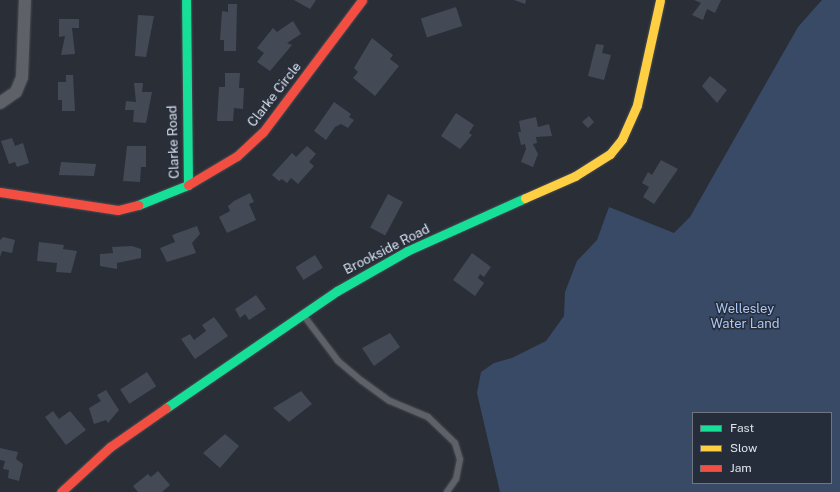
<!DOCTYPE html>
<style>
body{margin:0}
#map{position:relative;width:840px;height:492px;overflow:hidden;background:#2a2e36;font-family:"Public Sans",sans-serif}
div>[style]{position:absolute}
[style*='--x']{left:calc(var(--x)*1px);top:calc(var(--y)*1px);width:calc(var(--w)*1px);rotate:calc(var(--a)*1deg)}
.green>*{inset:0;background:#394a67}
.building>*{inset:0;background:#434a56;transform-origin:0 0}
.roads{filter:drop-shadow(0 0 1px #484c52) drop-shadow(0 0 1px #484c52)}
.lane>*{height:6px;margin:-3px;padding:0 3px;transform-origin:3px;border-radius:3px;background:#5e6167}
.street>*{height:12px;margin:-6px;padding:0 6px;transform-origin:6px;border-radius:6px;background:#5e6167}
.fast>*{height:9px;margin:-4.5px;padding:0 4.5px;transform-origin:4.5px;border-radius:4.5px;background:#16e098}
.slow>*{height:9px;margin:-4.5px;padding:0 4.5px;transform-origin:4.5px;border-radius:4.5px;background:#ffcf43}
.jam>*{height:9px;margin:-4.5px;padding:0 4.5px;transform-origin:4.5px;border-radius:4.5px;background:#f24e42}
span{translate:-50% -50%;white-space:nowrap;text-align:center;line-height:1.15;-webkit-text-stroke:3px #252d3b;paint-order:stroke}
.street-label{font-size:13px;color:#dee3ec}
.park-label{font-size:13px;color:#adc7f3}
.legend{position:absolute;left:692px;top:412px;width:140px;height:72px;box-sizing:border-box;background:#252d3b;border:1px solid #6f7682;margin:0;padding:5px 7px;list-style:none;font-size:12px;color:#dee3ec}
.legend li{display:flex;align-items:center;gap:8px;height:20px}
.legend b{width:20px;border:1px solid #6f7682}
</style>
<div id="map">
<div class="green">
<i style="clip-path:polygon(evenodd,822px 0,840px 0,840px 492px,500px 492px,477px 393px,481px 372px,494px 363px,512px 358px,546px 341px,564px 316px,565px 292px,577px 261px,597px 240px,609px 207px,674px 233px,690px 217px,798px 27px,822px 0,693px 413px,831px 413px,831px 483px,693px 483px,693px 413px)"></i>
</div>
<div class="building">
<i style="clip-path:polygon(294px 0,316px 0,310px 9px)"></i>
<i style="clip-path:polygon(514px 0,526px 0,525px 4px)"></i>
<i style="clip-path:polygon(694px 0,721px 0,715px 13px,707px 9px,703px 20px,692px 15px,701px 3px)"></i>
<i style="clip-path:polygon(228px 4px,237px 4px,236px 51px,224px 51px,224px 40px,220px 40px,222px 11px,228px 12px)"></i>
<i style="left:456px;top:7px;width:20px;height:37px;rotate:72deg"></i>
<i style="clip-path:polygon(138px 15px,154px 16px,146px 57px,135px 56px)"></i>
<i style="clip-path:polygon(59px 19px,79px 19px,79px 28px,72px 28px,75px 54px,61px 55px,65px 36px,59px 37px)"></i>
<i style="clip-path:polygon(293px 21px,301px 34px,287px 43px,292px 45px,270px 71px,257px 62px,264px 53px,257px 48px,273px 28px,277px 32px)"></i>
<i style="clip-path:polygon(372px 38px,393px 55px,390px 59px,399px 66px,375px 96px,353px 78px,358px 72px,354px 68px)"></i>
<i style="clip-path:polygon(596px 44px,604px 45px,602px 53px,611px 55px,604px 80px,588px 76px)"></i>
<i style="clip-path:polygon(225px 73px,240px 73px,239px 88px,244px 88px,243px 109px,234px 108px,233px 121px,217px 121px,219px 87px,225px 87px)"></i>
<i style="clip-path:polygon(66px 75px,73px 75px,75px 111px,62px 111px,62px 100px,58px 100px,58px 82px,66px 82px)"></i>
<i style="clip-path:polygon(710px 76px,727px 90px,717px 103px,702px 86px)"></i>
<i style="clip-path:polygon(134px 83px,143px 83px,142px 92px,152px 92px,146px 123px,133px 122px,134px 110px,125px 110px,126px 101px,136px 102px)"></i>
<i style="clip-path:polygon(334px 102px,351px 114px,349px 117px,354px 120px,348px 128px,341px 124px,335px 127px,326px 140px,314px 131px)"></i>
<i style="clip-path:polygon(456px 113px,474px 125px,469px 133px,472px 135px,460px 149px,441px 136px)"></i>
<i style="clip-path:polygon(589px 116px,594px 122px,588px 128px,582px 122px)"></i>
<i style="clip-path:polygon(536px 117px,538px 127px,549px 124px,552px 136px,536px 137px,537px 143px,533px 144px,538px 154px,533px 167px,521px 162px,526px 149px,525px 144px,521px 145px,518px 132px,521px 132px,519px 121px)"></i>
<i style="clip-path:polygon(12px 138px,15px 146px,23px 143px,29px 163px,17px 167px,15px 162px,9px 164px,1px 141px)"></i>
<i style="clip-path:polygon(127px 146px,146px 146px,146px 167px,141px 167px,140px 182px,123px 181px)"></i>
<i style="clip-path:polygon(307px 146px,316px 154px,309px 162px,314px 166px,298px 184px,291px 178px,287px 183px,282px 179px,279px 181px,272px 175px,292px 153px,296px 157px)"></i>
<i style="clip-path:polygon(661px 160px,678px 169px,654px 204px,643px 197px,649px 187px,642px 183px,648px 172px,652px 175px)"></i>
<i style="clip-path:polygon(61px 162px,96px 164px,94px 176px,59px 175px)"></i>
<i style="clip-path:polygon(250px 193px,254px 202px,249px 204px,256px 220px,227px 233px,219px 217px,230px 211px,228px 206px,234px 201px)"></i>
<i style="left:388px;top:194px;width:17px;height:38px;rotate:28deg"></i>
<i style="clip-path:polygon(197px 226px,200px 234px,192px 243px,196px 253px,167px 262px,160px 248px,175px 242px,172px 235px)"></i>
<i style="clip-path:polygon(3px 237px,15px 240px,12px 253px,2px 251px,0 257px,0 240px)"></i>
<i style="clip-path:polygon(39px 242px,64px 245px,63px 249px,77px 251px,71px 273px,56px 272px,57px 263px,37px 261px)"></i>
<i style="clip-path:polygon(132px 246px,141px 249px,141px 258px,117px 263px,117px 269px,100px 266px,100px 254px,113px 253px,112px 247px)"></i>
<i style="clip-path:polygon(472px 253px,491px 267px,484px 277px,480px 274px,478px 278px,484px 283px,475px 296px,453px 280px)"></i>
<i style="left:315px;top:255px;width:15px;height:23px;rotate:58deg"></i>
<i style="clip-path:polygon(256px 295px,266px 309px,249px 320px,245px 314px,240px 318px,235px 309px)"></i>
<i style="clip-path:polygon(214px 317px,228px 336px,195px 359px,181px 339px,190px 334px,194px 340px,206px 331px,202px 325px)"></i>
<i style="clip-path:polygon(390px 333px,400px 347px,374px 366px,362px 348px)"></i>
<i style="left:147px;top:372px;width:17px;height:32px;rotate:57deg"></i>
<i style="clip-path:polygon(106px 390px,119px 410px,108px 423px,106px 420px,94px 424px,89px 408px,101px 401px,97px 395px)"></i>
<i style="clip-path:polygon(301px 391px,312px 404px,289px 422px,273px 408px)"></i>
<i style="clip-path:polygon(53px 411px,59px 419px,70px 411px,86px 430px,66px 445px,45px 417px)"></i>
<i style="clip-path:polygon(225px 434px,239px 446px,220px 468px,203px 453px)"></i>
<i style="clip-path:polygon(0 448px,18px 452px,16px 459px,23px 464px,19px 481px,8px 478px,9px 470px,3px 469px,5px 461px,0 460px)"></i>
<i style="clip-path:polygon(158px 471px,170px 485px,162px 492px,138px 492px,133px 486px,148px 474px,151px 477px)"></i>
</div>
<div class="roads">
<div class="lane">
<i style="--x:304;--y:316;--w:56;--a:52.9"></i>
<i style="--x:338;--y:361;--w:31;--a:40"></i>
<i style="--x:362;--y:381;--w:34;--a:36"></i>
<i style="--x:390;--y:401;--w:41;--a:22.8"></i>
<i style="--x:428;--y:417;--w:37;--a:44"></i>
<i style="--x:455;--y:443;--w:17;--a:73"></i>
<i style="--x:460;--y:459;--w:20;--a:101"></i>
<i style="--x:456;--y:479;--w:16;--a:125"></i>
</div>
<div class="street">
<i style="--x:0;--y:103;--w:19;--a:-35"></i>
<i style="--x:16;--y:92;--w:16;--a:-68"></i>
<i style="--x:22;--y:77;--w:77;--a:-87.8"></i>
</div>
<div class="fast">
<i style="--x:138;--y:205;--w:54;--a:-21.8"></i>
<i style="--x:188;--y:185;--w:185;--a:-90.6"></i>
<i style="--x:166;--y:408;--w:207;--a:-34.4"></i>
<i style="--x:337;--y:291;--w:81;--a:-29.7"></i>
<i style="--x:407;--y:251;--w:129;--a:-24.2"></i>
</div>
<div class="slow">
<i style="--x:525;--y:198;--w:55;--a:-23.7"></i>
<i style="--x:575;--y:176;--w:41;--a:-32.2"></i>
<i style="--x:610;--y:154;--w:19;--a:-51"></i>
<i style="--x:622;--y:139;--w:37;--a:-66"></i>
<i style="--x:637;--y:105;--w:107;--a:-77.6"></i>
</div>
<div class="jam">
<i style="--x:188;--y:185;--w:57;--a:-30.6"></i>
<i style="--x:237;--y:156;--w:35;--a:-43"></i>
<i style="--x:263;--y:132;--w:165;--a:-53.1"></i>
<i style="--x:0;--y:192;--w:119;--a:8.7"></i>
<i style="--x:118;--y:210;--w:21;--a:-14"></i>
<i style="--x:61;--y:492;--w:67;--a:-42.6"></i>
<i style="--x:110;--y:447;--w:68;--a:-34.9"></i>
</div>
</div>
<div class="street-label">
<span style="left:275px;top:95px;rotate:-52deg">Clarke Circle</span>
<span style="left:174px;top:142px;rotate:-92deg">Clarke Road</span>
<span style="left:387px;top:250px;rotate:-27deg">Brookside Road</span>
</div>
<div class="park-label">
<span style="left:745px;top:317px">Wellesley<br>Water Land</span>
</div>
<ul class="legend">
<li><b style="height:5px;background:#16e098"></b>Fast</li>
<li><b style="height:5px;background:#ffcf43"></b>Slow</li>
<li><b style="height:5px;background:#f24e42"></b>Jam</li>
</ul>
</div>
